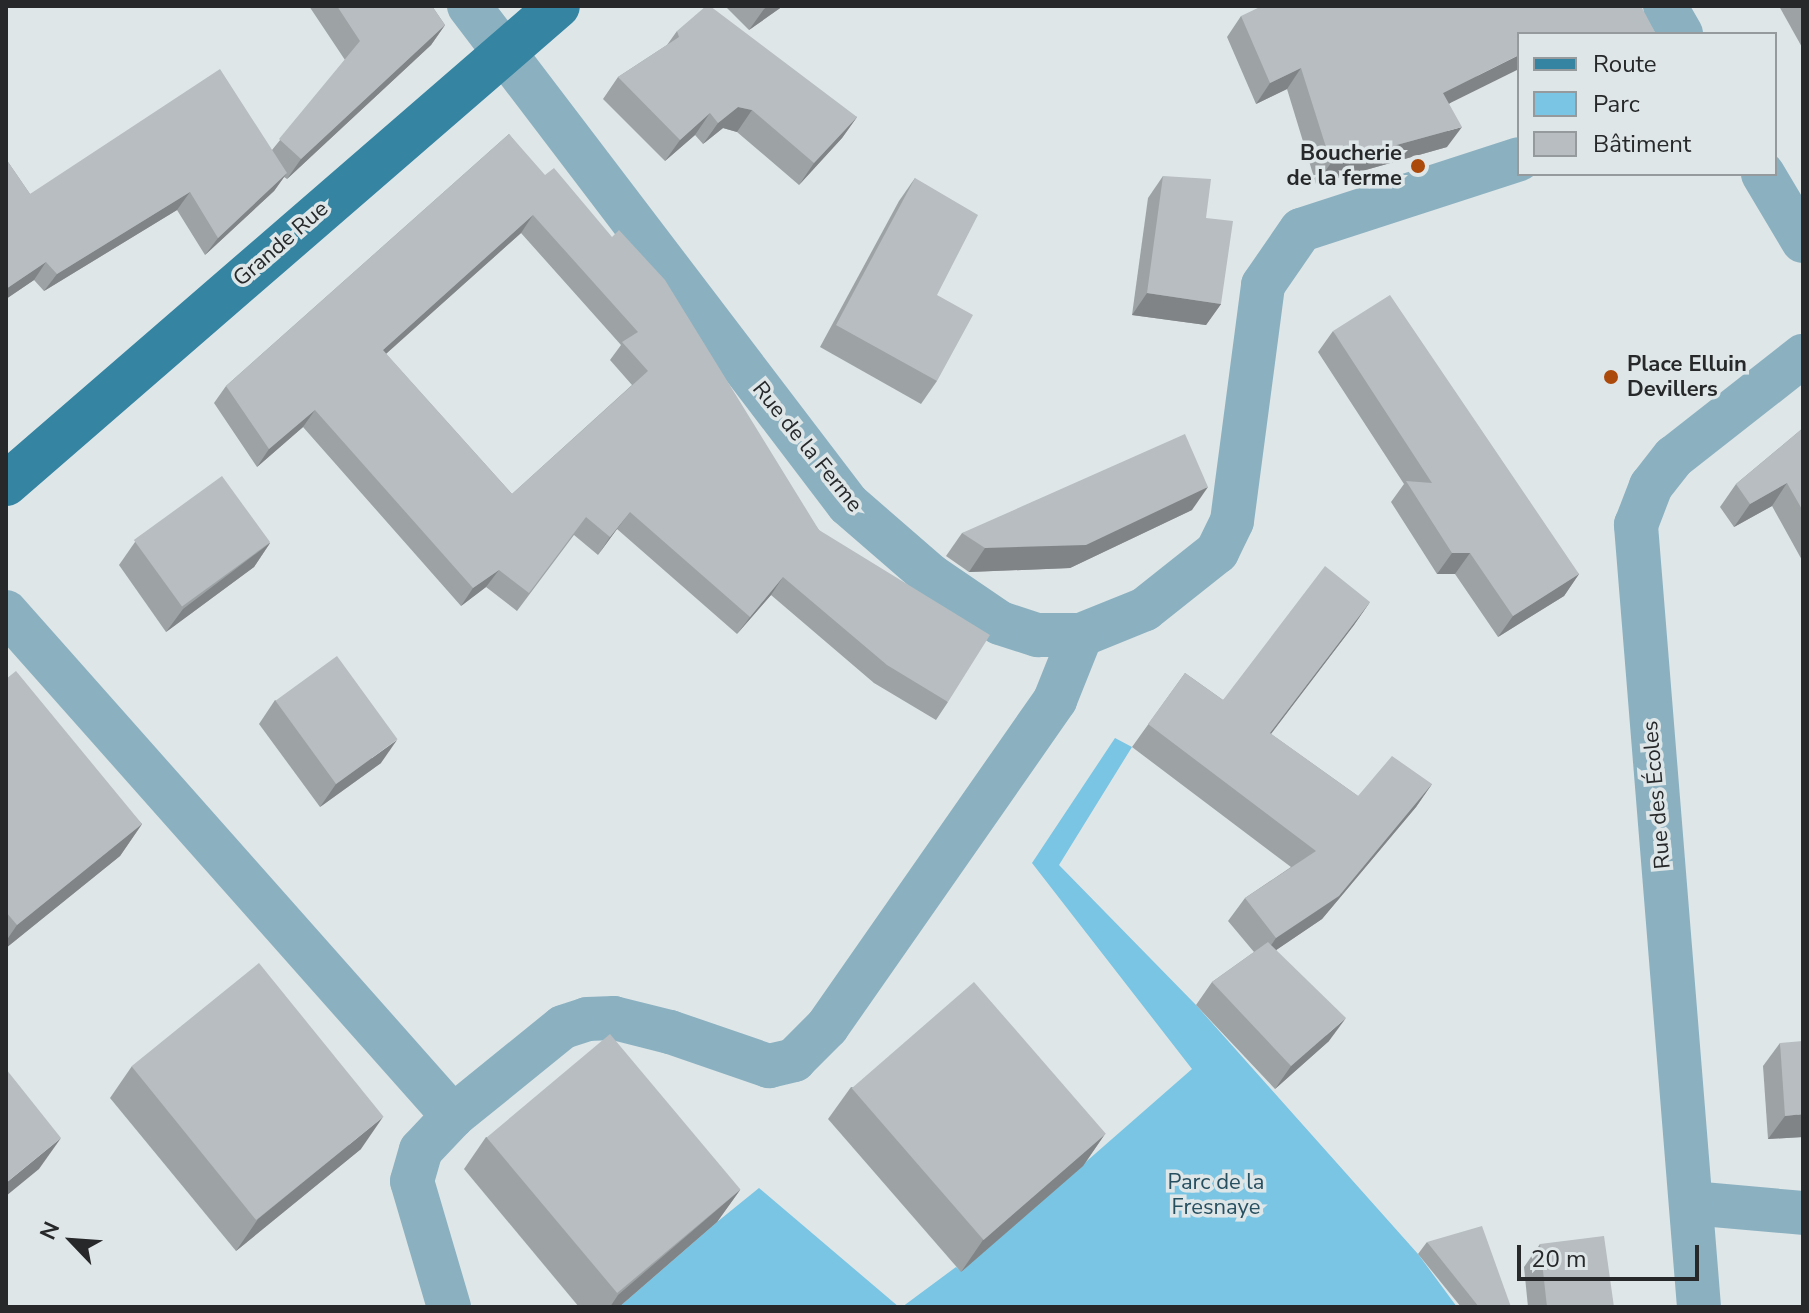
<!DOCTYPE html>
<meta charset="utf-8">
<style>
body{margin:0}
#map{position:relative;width:1809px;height:1313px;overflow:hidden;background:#dfe6e8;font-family:"Nunito Sans",sans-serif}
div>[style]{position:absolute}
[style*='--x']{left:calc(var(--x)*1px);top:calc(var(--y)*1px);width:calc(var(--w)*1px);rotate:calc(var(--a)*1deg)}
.green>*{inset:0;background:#79c5e3}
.minor>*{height:44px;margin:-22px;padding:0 22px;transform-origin:22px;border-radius:22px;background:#8bb1c1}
.major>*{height:44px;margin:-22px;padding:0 22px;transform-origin:22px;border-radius:22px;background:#3484a2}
.wall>*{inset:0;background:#9da3a5}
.shaded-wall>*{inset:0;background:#808486}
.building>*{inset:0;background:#b7bdc0;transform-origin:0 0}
.dots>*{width:22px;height:22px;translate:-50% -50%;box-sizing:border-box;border:4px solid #dfe6e8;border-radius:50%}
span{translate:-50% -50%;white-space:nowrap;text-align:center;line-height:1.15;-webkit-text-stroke:7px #dfe6e8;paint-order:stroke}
.poi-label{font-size:22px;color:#262829;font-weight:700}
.right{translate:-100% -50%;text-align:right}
.left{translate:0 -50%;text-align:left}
.street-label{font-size:22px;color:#262829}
.park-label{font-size:22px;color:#264f60}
.frame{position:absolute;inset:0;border:8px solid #262829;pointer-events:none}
.legend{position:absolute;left:1517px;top:32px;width:260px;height:144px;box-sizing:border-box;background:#dfe6e8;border:2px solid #959a9c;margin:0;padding:10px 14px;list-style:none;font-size:24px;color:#262829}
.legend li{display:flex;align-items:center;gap:16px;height:40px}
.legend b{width:40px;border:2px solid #959a9c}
.north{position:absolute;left:32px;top:1201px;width:80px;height:80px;-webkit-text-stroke:6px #dfe6e8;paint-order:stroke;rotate:295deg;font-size:22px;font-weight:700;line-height:32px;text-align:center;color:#262829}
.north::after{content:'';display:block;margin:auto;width:28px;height:36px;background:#262829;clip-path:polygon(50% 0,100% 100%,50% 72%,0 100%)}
.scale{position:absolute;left:1517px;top:1245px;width:182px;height:36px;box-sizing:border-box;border:4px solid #262829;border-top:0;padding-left:10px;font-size:24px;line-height:28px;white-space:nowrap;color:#262829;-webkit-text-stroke:6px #dfe6e8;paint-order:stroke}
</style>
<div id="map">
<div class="green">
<i style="clip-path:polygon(1115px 738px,1132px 747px,1059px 865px,1196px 1005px,1418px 1254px,1457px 1307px,902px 1307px,956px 1267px,961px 1271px,1192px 1069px,1032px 863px)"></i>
<i style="clip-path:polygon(759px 1188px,899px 1307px,619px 1307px,717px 1222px)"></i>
</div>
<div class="minor">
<i style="--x:469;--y:6;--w:626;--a:52.73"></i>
<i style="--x:848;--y:504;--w:110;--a:40.9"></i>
<i style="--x:931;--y:576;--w:83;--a:34.3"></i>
<i style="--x:1000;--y:623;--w:40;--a:18"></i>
<i style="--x:1038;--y:635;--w:43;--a:0"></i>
<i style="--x:1081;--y:635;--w:69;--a:-22.1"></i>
<i style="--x:1145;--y:609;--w:92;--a:-38.4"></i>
<i style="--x:1217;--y:552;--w:34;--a:-64"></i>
<i style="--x:1232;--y:521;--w:238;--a:-82.5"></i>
<i style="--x:1263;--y:285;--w:67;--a:-55.4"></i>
<i style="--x:1301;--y:230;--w:229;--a:-18"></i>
<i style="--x:1665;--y:6;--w:32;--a:60"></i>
<i style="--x:1763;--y:174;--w:78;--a:59.2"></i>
<i style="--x:6;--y:612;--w:674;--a:48.43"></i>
<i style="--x:1691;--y:1203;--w:112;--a:5.1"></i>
<i style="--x:449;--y:1307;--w:131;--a:-106.4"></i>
<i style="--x:412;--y:1181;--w:32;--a:-74"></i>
<i style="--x:421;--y:1150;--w:47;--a:-46.7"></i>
<i style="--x:453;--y:1116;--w:141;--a:-39"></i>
<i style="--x:563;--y:1027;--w:25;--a:-18"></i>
<i style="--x:587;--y:1019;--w:27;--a:-2"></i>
<i style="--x:614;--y:1018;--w:58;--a:14"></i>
<i style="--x:670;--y:1032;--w:105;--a:19"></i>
<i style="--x:769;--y:1066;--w:26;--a:-13"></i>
<i style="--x:794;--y:1060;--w:47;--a:-45"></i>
<i style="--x:827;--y:1027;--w:399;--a:-55.1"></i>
<i style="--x:1055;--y:700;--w:70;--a:-68.2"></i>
<i style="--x:1699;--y:1307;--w:785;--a:-94.61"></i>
<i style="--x:1636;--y:525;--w:42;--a:-69"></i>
<i style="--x:1651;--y:486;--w:37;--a:-52"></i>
<i style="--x:1674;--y:457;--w:164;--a:-38.1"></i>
</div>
<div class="major">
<i style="--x:6;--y:484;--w:730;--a:-40.89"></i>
</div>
<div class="wall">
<i style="clip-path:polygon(309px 6px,432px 6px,445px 25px,431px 45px,287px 179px,284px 177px,274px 191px,205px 255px,177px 210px,44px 291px,34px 280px,6px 299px,6px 159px,30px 194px,272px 150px,345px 60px)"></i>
<i style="clip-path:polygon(725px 6px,783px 6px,749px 30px)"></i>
<i style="clip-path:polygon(1779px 6px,1803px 6px,1803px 49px)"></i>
<i style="clip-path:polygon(1241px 16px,1519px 34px,1449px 104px,1447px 147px,1316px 184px,1287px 89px,1256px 104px,1227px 37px)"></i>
<i style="clip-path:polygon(677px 31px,857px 117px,842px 138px,799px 185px,737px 132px,723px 128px,703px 144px,695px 135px,665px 161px,603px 99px,618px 77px,667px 45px)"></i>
<i style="clip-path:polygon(evenodd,509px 134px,819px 530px,948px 702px,936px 720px,874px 683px,771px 595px,737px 634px,617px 529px,598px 555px,574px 535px,517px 611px,486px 587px,461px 606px,303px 427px,257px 467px,214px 403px,226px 386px,509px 134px,521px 233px,621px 345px,610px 360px,632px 385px,512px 494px,386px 354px,521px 233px)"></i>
<i style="clip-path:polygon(1163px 176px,1206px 218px,1221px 304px,1206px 325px,1132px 315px,1148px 198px)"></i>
<i style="clip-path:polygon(915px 178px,937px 295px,937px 381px,921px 404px,820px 347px,899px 201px)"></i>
<i style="clip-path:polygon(1333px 331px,1579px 574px,1564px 596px,1498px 637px,1455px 574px,1437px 574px,1391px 502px,1404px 484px,1318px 352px)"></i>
<i style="clip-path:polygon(1803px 428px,1803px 562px,1772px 506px,1734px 527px,1720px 507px,1736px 484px)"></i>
<i style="clip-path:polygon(1192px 510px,1070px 568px,969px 572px,946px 556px,962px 533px)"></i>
<i style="clip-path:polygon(135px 542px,270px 543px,254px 567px,166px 632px,119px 565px)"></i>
<i style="clip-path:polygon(1370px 602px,1354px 625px,1271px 734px,1358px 796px,1432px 784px,1416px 807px,1322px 919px,1276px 950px,1329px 1041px,1275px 1089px,1196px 1005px,1212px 982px,1254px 952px,1228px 921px,1245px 898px,1291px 867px,1132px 747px,1185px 673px,1223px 700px)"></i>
<i style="clip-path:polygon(6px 679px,142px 824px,120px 856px,6px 948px)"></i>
<i style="clip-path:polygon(275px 700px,381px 763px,320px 807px,259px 724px)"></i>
<i style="clip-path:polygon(1780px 1043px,1803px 1137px,1768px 1139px,1763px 1066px)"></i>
<i style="clip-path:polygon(132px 1066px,361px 1149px,236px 1251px,110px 1098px)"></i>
<i style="clip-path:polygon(851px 1087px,1105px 1134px,1083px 1166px,961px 1272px,828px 1119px)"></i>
<i style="clip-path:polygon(486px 1137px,740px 1190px,717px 1222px,619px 1307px,579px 1307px,464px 1169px)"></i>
<i style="clip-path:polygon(1427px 1242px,1511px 1307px,1461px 1307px,1418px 1254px)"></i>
<i style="clip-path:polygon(1540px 1244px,1614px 1307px,1528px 1307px,1524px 1267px)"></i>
</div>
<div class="shaded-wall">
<i style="clip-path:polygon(768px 6px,783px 6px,749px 30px,764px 9px)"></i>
<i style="clip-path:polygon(445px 25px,431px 45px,287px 179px,301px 159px)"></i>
<i style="clip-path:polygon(1519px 55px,1519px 69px,1428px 114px,1443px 93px)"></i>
<i style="clip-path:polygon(1301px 68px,1287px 89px,1256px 104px,1270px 83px)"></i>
<i style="clip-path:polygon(738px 107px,752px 110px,737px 132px,723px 128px,703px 144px,718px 123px)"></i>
<i style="clip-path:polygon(710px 113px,695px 135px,665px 161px,680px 140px)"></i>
<i style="clip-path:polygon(857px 117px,842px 138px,799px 185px,814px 163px)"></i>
<i style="clip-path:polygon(1462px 127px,1447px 147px,1316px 184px,1331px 163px)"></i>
<i style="clip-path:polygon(287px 173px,274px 191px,205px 255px,218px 238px)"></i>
<i style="clip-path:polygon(190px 192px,177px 210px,44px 291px,57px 274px)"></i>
<i style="clip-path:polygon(533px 215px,521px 233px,370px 368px,383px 350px)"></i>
<i style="clip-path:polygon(46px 262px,34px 280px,6px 299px,6px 289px)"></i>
<i style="clip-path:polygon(1147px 293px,1221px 304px,1206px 325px,1132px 315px)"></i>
<i style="clip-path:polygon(315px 410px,303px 427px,257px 467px,269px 449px)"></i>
<i style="clip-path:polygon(1787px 483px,1772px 506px,1734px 527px,1750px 504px)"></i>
<i style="clip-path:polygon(1208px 487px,1192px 510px,1070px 568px,969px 572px,985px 548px)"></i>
<i style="clip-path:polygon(630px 512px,617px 529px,598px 555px,610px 537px)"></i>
<i style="clip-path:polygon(270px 543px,254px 567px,166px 632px,183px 609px)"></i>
<i style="clip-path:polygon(1452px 553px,1470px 553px,1455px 574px,1437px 574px)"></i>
<i style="clip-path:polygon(499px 570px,486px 587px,461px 606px,473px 588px)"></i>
<i style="clip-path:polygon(1579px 574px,1564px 596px,1498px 637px,1513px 616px)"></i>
<i style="clip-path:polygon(783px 577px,771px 595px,737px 634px,750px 617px)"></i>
<i style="clip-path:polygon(1370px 602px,1354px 625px,1254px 756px,1270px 733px)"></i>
<i style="clip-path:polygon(397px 740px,381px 763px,320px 807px,336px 784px)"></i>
<i style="clip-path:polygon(1432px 784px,1416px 807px,1322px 919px,1260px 961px,1276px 938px)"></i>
<i style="clip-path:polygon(142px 824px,120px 856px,6px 948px,6px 941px,17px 925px)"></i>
<i style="clip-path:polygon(1346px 1018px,1329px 1041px,1275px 1089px,1291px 1066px)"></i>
<i style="clip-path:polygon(1803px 1114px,1803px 1137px,1768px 1139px,1785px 1116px)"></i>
<i style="clip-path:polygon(383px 1117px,361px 1149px,236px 1251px,258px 1219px)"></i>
<i style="clip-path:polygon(1105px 1134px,1083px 1166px,961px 1272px,983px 1240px)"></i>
<i style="clip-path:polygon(61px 1138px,39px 1169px,6px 1196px,6px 1183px)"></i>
<i style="clip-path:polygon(740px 1190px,717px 1222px,619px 1307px,610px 1307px,618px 1295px)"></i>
</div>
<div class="building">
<i style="clip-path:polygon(337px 6px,432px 6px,445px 25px,301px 159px,279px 139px,360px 41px)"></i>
<i style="clip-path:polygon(706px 6px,710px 6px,857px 117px,814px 163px,752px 110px,738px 107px,718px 123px,710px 113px,680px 140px,618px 77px,679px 37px,677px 31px)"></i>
<i style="clip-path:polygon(1262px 6px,1641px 6px,1656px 34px,1519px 34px,1519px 55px,1443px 93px,1462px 127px,1331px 163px,1301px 68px,1270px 83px,1241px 16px)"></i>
<i style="clip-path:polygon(220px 69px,287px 173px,218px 238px,190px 192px,57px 274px,46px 262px,6px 289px,6px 159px,30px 194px)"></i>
<i style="clip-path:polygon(evenodd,509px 134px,545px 175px,554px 168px,612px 237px,619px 230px,665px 280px,819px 530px,990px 635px,948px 702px,887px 665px,783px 577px,750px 617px,630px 512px,610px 537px,586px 517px,529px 593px,499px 570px,473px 588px,315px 410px,269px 449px,226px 386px,509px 134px,533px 215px,638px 332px,622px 342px,648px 371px,512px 494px,383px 350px,533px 215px)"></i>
<i style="clip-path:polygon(1163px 176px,1211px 179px,1206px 218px,1233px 221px,1221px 304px,1147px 293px)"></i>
<i style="clip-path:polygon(915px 178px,978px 215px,937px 295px,973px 315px,937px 381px,836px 325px)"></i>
<i style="clip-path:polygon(1390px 295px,1579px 574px,1513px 616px,1470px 553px,1452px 553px,1406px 481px,1432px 483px,1333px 331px)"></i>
<i style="clip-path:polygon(1803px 428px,1803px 511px,1787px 483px,1750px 504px,1736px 484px)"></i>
<i style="clip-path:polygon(1185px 434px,1208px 487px,1086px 545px,985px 548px,962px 533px)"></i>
<i style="left:222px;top:476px;width:82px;height:109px;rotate:54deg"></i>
<i style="clip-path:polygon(1325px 566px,1370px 602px,1270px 733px,1358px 796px,1392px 756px,1432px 784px,1339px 896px,1276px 938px,1245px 898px,1316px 851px,1148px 724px,1185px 673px,1223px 700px)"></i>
<i style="left:337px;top:656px;width:103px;height:76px;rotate:54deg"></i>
<i style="clip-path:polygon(16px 671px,142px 824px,17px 925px,6px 912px,6px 679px)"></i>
<i style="clip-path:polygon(1268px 942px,1346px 1018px,1291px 1066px,1212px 982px)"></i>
<i style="left:259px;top:963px;width:198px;height:164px;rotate:51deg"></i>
<i style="left:974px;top:982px;width:201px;height:162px;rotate:49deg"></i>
<i style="left:610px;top:1034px;width:203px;height:161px;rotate:50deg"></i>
<i style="clip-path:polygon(1803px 1041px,1803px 1114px,1785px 1116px,1780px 1043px)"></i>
<i style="clip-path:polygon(6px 1069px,61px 1138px,6px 1183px)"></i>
<i style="clip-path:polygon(1482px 1226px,1511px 1307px,1479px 1307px,1427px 1242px)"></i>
<i style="clip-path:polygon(1604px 1236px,1614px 1307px,1547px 1307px,1540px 1244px)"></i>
</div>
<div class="dots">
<i style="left:1418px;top:166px;background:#ac4a0b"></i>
<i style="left:1611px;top:377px;background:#ac4a0b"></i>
</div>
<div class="poi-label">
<span class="right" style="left:1402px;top:166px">Boucherie<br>de la ferme</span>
<span class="left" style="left:1627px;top:377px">Place Elluin<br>Devillers</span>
</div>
<div class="street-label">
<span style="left:281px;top:244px;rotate:-41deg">Grande Rue</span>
<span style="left:807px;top:447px;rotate:51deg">Rue de la Ferme</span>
<span style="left:1657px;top:795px;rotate:-95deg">Rue des Écoles</span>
</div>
<div class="park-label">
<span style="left:1216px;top:1195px">Parc de la<br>Fresnaye</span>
</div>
<div class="frame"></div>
<ul class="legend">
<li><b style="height:10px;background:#3484a2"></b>Route</li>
<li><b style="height:22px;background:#79c5e3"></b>Parc</li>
<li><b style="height:22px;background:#b7bdc0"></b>Bâtiment</li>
</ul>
<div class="north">N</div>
<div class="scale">20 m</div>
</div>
